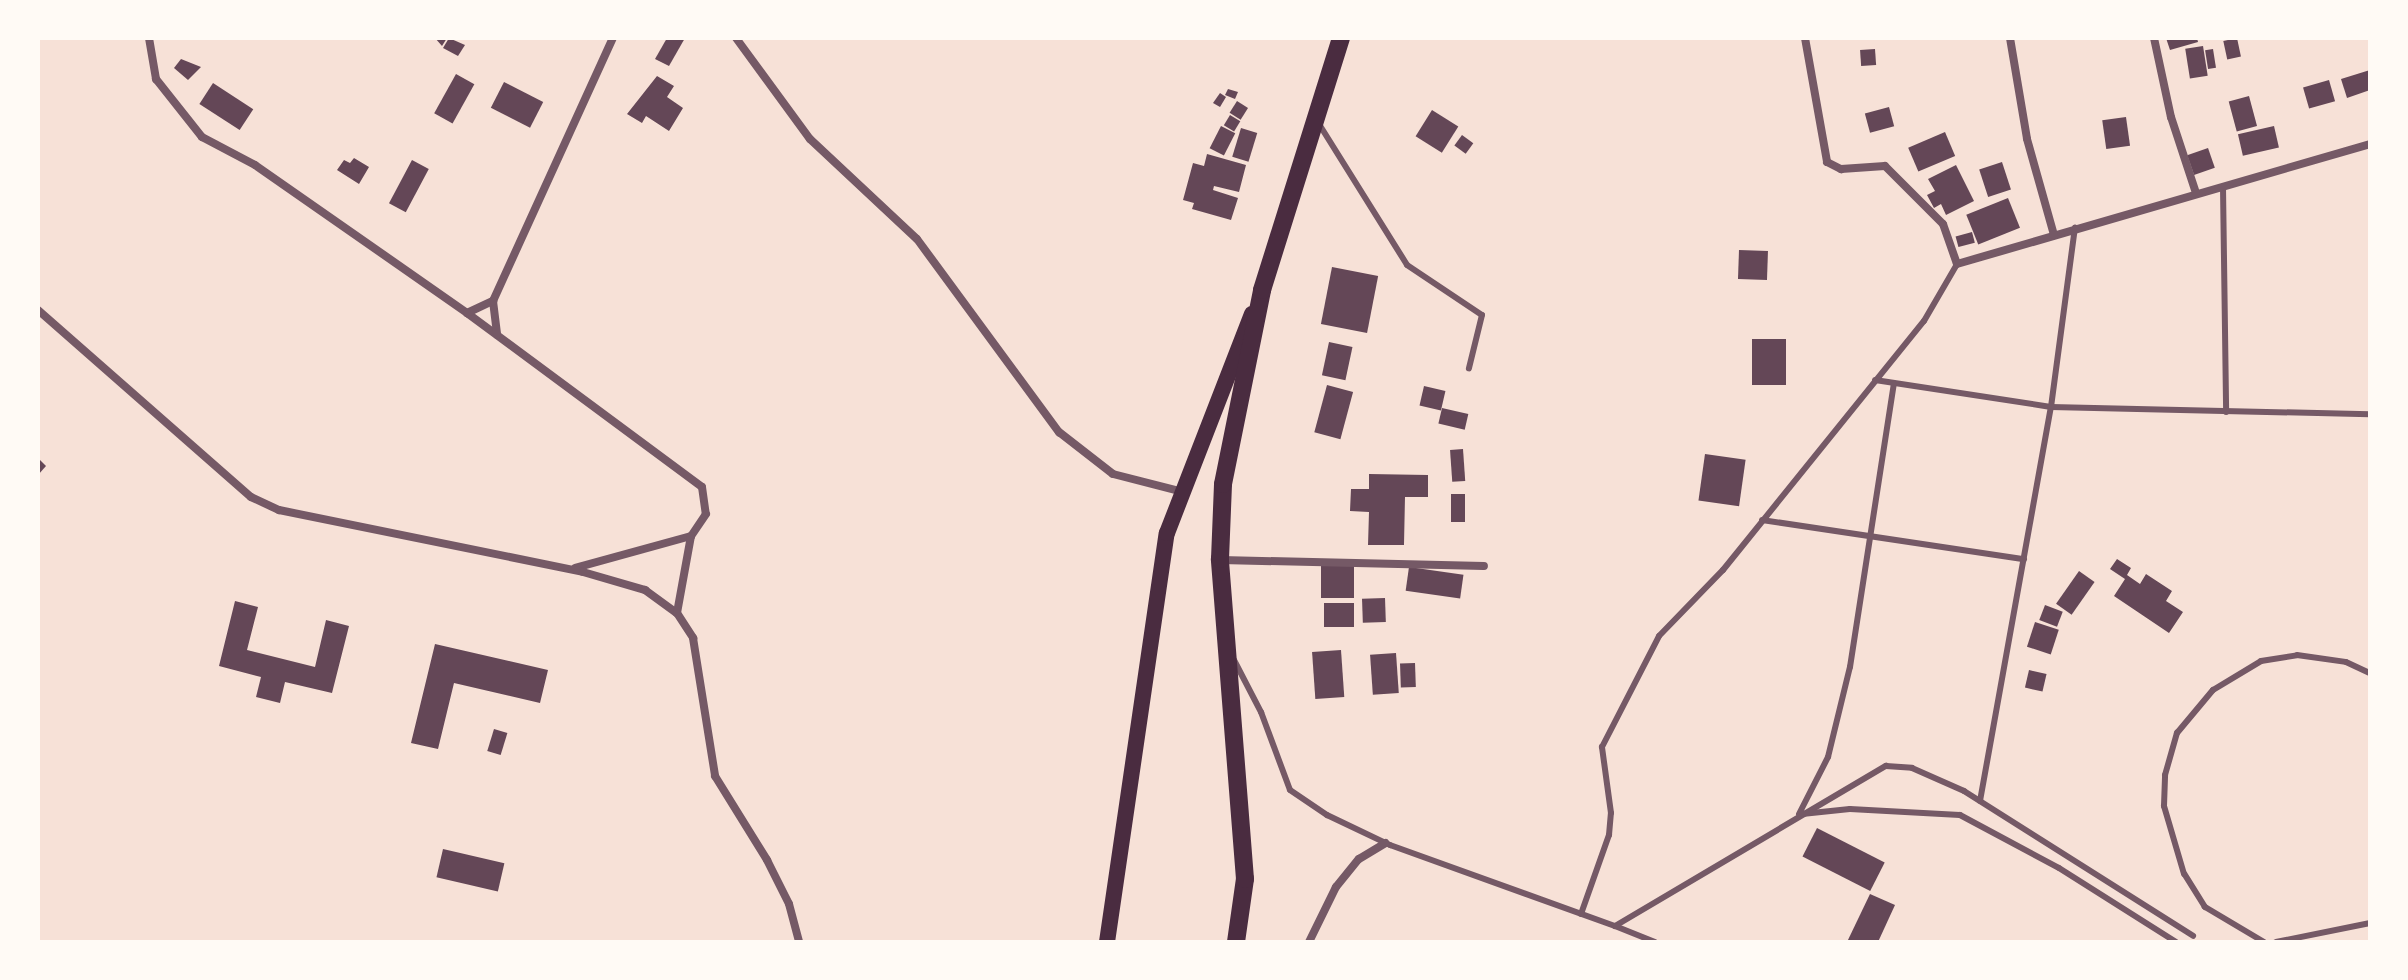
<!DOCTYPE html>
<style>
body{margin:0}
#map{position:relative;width:2408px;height:980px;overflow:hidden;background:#f7e1d7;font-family:"PT Sans",sans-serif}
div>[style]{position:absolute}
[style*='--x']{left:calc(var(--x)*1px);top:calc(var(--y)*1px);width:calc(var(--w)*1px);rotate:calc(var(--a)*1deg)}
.building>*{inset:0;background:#644757;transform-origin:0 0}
.service>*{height:6px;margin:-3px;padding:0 3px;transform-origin:3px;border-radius:3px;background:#755966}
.minor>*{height:8px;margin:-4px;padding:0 4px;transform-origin:4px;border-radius:4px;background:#755966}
.secondary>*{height:16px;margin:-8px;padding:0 8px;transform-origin:8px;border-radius:8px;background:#4a2c40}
.primary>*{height:18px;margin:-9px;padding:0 9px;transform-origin:9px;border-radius:9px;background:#4a2c40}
span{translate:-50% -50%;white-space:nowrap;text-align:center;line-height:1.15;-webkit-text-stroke:7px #fffaf5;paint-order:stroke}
.frame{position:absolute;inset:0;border:40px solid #fffaf5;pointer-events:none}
</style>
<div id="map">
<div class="building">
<i style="clip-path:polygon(435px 38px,447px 38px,442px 46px)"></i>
<i style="clip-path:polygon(449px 38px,465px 45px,458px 56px,443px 48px)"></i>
<i style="clip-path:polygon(667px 38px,685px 38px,669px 66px,655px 59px)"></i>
<i style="clip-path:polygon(2166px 38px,2197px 38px,2198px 42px,2170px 50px)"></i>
<i style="left:2237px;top:38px;width:19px;height:14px;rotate:78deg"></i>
<i style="left:2203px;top:46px;width:30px;height:18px;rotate:81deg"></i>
<i style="left:1875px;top:49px;width:16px;height:15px;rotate:86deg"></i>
<i style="left:2213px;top:49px;width:19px;height:8px;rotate:81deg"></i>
<i style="clip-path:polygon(181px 59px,201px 67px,188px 80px,174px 68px)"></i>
<i style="clip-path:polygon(2370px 70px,2370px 90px,2347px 98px,2341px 79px)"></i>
<i style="left:456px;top:74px;width:21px;height:45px;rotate:29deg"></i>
<i style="clip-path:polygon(657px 76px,674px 86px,667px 97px,683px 108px,669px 131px,646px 116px,642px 123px,627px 114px)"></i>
<i style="left:2329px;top:80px;width:22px;height:27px;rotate:74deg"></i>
<i style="left:504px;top:82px;width:44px;height:29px;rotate:27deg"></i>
<i style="left:213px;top:83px;width:48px;height:25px;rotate:33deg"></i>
<i style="clip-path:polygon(1228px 89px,1238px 92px,1235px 99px,1225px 95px)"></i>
<i style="clip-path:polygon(1220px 93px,1226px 97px,1220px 107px,1213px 103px)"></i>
<i style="left:2249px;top:96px;width:31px;height:21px;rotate:75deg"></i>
<i style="left:1237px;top:101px;width:13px;height:14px;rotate:32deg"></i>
<i style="left:1889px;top:107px;width:20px;height:25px;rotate:75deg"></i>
<i style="left:1432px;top:110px;width:31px;height:31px;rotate:32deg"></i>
<i style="left:1230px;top:115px;width:12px;height:12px;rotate:31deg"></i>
<i style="left:2126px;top:117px;width:29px;height:24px;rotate:82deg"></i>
<i style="left:1221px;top:126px;width:16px;height:25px;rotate:27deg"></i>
<i style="left:2274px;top:126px;width:22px;height:37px;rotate:77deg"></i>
<i style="left:1241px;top:128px;width:17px;height:30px;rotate:17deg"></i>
<i style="left:1945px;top:132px;width:26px;height:40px;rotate:67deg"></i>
<i style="left:1462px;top:135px;width:14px;height:13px;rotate:36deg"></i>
<i style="left:2208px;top:148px;width:21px;height:22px;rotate:71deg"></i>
<i style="clip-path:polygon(1207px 154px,1246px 165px,1239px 192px,1214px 186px,1213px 190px,1238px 198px,1231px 220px,1192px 209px,1194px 203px,1183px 200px,1193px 163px,1204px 166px)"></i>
<i style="clip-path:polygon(354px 158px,369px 167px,359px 184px,337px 170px,344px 160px,350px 163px)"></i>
<i style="left:412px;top:160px;width:19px;height:49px;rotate:28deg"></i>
<i style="left:2002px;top:162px;width:29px;height:24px;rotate:72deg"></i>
<i style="clip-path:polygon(1956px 165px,1974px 201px,1946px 215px,1941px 204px,1934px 208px,1927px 195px,1935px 191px,1928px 179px)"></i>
<i style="left:2008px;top:198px;width:32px;height:45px;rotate:68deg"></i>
<i style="left:1972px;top:232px;width:11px;height:17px;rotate:75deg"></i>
<i style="left:1739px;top:250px;width:29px;height:29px;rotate:2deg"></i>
<i style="left:1332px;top:267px;width:47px;height:58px;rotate:11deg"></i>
<i style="left:1752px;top:339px;width:34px;height:46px"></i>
<i style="left:1329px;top:342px;width:24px;height:34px;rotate:12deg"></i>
<i style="left:1327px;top:385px;width:27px;height:49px;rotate:15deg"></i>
<i style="left:1424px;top:386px;width:22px;height:20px;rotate:13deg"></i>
<i style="left:1442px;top:408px;width:27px;height:16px;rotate:13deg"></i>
<i style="left:1463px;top:449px;width:32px;height:13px;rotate:86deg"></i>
<i style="left:1705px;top:454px;width:41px;height:47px;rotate:8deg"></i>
<i style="clip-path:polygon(38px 458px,46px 466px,38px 475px)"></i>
<i style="clip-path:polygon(1369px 474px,1428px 475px,1428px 497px,1405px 497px,1404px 545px,1368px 545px,1369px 512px,1350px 511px,1351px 489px,1369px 489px)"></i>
<i style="left:1451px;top:494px;width:14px;height:28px"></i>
<i style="clip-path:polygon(2117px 559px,2131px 568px,2127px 575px,2140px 584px,2146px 574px,2172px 591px,2166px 601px,2183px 612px,2169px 633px,2114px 596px,2125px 579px,2110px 569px)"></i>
<i style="left:1321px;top:566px;width:33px;height:32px"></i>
<i style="left:1409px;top:567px;width:55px;height:24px;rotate:8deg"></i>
<i style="left:2079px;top:571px;width:19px;height:40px;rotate:35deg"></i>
<i style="left:1385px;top:598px;width:24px;height:23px;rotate:88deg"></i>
<i style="clip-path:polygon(235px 601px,258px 607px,247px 650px,315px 667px,326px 620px,349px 626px,332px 693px,285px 682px,280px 703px,256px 697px,261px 677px,219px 666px)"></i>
<i style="left:1324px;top:603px;width:30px;height:24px"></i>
<i style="left:2045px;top:605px;width:19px;height:16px;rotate:21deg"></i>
<i style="left:2035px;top:622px;width:25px;height:26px;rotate:18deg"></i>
<i style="clip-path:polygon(435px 644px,548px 670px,540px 703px,454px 683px,438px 749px,411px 743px)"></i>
<i style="left:1341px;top:650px;width:47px;height:29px;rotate:86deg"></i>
<i style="left:1396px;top:653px;width:40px;height:26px;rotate:86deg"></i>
<i style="left:1415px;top:663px;width:24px;height:15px;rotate:88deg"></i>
<i style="left:2029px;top:670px;width:18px;height:18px;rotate:13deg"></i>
<i style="left:494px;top:729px;width:14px;height:23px;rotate:17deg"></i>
<i style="left:1817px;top:828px;width:76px;height:32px;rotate:27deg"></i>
<i style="left:443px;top:849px;width:63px;height:29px;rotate:13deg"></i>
<i style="clip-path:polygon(1870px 894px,1895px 905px,1878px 942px,1847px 942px)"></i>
</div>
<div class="service">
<i style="--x:1319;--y:124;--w:166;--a:58"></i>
<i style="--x:1407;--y:265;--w:90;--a:33.7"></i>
<i style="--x:1482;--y:315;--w:55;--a:103.8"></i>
<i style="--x:2223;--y:187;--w:225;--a:89.2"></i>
<i style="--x:1875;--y:380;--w:178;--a:8.7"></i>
<i style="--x:2051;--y:407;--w:319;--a:1.3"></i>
<i style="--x:1762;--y:520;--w:265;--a:8.5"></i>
<i style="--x:1234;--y:660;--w:59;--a:62.6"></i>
<i style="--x:1261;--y:712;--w:83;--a:69.6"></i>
<i style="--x:1290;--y:790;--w:45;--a:34"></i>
<i style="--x:1327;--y:815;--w:70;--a:25.5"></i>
<i style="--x:1390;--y:845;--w:239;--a:19.8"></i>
<i style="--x:1615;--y:926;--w:315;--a:-30.6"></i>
<i style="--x:1886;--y:766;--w:26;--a:4"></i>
<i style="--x:1912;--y:768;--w:57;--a:23.9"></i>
<i style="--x:1964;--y:791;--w:271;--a:32.3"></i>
<i style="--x:1980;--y:801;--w:400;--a:-79.8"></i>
<i style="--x:2051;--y:407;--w:181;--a:-82.4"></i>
<i style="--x:1799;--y:814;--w:64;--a:-63"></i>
<i style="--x:1828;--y:757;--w:93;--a:-76.3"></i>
<i style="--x:1850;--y:667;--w:286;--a:-81.2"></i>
<i style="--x:1802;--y:814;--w:48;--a:-5.9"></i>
<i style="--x:1850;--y:809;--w:110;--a:3.1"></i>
<i style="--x:1960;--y:815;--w:112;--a:28.2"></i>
<i style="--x:2059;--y:868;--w:138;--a:32.3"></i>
<i style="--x:1581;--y:914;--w:84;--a:-70.5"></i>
<i style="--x:1609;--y:835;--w:22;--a:-85"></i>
<i style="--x:1611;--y:813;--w:67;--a:-97.8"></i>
<i style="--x:1602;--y:747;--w:125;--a:-62.8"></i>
<i style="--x:1659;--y:636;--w:92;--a:-45.9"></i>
<i style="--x:1723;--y:570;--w:320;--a:-51.1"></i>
<i style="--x:1924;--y:321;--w:66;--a:-59.9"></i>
<i style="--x:1615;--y:926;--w:43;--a:21.8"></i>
<i style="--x:2264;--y:942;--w:69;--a:-149.3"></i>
<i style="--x:2205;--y:907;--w:39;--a:-122"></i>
<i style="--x:2184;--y:874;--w:71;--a:-106.4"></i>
<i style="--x:2164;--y:806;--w:31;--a:-88"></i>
<i style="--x:2165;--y:775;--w:44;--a:-74.1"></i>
<i style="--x:2177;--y:733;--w:56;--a:-50.1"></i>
<i style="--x:2213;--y:690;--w:56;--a:-31.1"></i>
<i style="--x:2261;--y:661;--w:36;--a:-9"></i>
<i style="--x:2297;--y:655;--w:49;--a:8.1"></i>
<i style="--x:2346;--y:662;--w:26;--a:25"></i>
<i style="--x:2276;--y:942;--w:96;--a:-11.4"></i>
</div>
<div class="minor">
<i style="--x:149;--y:38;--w:42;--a:80.3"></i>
<i style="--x:156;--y:79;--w:74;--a:51.6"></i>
<i style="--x:202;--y:137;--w:60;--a:27.8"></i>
<i style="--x:255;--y:165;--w:259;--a:34.9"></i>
<i style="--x:467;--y:313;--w:292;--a:36.5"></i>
<i style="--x:702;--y:487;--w:27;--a:82"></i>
<i style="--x:706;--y:514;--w:27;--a:124"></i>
<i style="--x:691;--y:536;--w:120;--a:164.6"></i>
<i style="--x:736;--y:38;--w:125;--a:53.8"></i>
<i style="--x:810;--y:139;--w:146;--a:43.1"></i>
<i style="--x:917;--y:239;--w:240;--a:53.7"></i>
<i style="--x:1059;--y:432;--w:68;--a:37.9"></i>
<i style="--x:1113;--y:474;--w:68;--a:14.4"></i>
<i style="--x:1805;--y:38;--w:126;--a:79.9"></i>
<i style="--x:1827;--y:162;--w:16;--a:27"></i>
<i style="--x:1841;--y:169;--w:44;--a:-3.9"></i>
<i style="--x:1885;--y:166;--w:82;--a:45"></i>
<i style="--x:1943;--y:224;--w:42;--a:70.7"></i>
<i style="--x:1957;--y:264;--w:430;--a:-16.2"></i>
<i style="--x:2010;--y:38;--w:102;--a:80.4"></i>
<i style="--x:2027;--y:139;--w:100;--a:74.3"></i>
<i style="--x:2154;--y:38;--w:81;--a:77.9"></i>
<i style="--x:2171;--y:117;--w:80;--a:71.8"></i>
<i style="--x:493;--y:301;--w:34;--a:83"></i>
<i style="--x:38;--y:310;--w:283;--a:41.3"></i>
<i style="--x:251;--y:497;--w:31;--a:25"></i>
<i style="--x:279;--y:510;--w:310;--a:11.5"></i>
<i style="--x:583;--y:572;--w:65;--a:16.2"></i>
<i style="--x:645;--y:590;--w:39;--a:36"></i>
<i style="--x:677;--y:613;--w:30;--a:57"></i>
<i style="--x:693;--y:638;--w:140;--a:80.9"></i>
<i style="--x:715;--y:776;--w:99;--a:58.2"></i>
<i style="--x:767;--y:860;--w:49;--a:63.4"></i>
<i style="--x:789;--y:904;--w:39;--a:75"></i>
<i style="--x:467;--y:313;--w:29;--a:-25"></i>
<i style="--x:493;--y:301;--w:289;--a:-65.5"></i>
<i style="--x:1221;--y:560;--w:263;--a:1.3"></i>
<i style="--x:677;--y:613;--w:78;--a:-79.7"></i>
<i style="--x:1309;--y:942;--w:61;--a:-63.9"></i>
<i style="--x:1336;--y:887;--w:36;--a:-51"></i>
<i style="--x:1359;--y:859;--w:31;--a:-31"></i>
</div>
<div class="secondary">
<i style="--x:1107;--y:942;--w:413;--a:-81.7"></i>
<i style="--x:1167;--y:533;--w:235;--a:-68.8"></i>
</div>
<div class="primary">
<i style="--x:1236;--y:942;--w:64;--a:-81.9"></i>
<i style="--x:1245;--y:879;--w:321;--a:-94.5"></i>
<i style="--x:1220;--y:559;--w:75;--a:-87.7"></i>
<i style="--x:1223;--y:484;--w:198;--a:-78.6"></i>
<i style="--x:1262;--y:290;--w:264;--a:-72.6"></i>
</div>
<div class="frame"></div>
</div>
